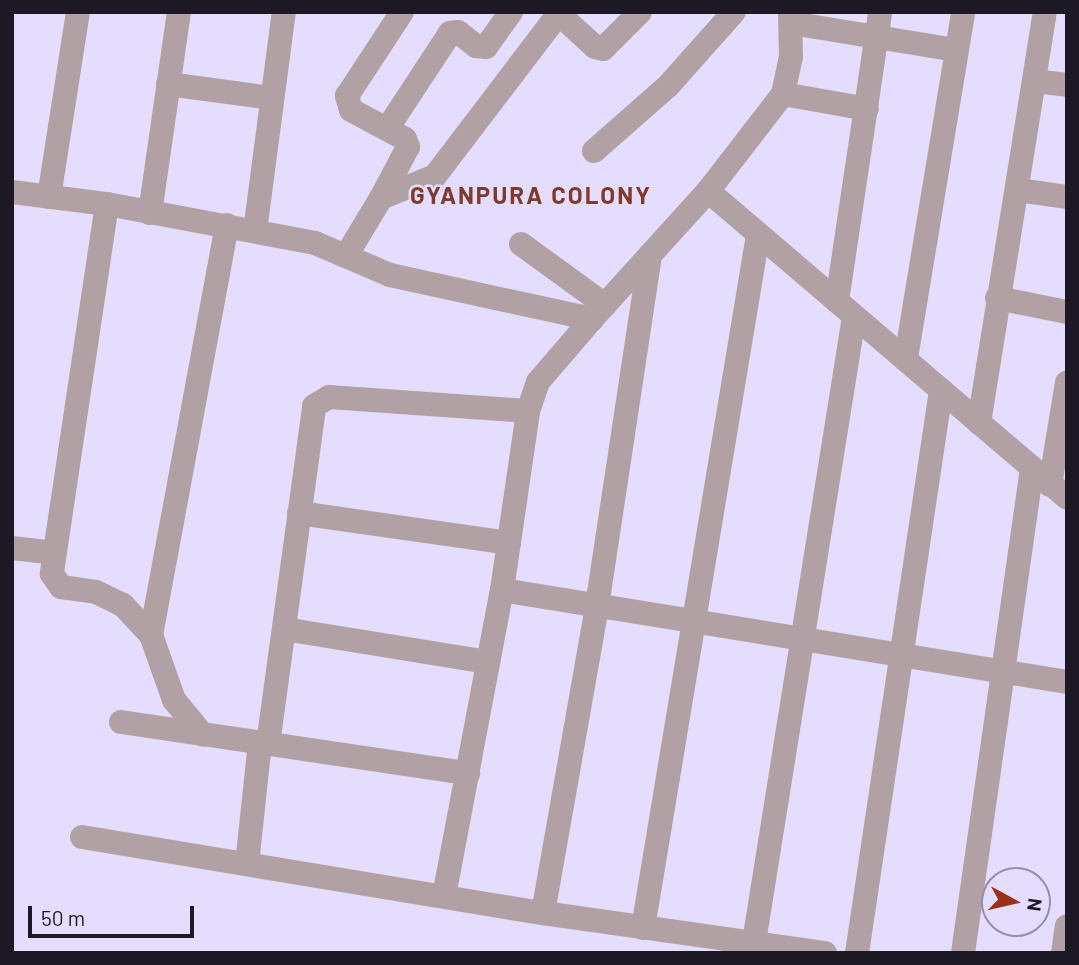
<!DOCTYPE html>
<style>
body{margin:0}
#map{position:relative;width:1079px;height:965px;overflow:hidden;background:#e5ddfd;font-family:Barlow,sans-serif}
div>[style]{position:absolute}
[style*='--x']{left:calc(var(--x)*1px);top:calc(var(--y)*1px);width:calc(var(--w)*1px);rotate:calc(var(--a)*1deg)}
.street>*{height:24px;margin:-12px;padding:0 12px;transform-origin:12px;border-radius:12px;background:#b1a1a5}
span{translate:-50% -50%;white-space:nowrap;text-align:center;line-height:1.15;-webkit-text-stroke:5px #e5ddfd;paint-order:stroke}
.district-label{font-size:24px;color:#7f3a2a;font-weight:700;letter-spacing:2px}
.frame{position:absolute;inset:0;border:14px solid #1c1924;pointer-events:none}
.north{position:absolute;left:981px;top:867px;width:70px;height:70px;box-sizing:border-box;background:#e5ddfd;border:2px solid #958fa6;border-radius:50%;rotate:98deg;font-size:19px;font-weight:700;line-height:28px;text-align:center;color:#1c1924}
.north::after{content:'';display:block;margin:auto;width:24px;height:32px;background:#993119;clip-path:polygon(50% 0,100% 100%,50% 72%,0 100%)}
.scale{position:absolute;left:28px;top:906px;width:166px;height:32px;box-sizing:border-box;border:4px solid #1c1924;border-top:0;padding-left:9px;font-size:21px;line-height:24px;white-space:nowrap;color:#1c1924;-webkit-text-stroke:5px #e5ddfd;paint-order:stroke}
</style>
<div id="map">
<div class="street">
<i style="--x:560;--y:15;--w:47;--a:42.4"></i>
<i style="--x:595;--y:47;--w:8;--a:14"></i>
<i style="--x:603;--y:49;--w:52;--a:-45"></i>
<i style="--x:791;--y:23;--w:167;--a:9.3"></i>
<i style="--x:1035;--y:81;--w:32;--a:7"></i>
<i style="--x:168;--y:84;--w:104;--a:7.7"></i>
<i style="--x:783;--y:94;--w:85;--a:10.1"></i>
<i style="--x:387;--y:129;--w:115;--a:-56.7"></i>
<i style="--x:450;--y:33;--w:8;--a:-7"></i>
<i style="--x:458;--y:32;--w:23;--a:38"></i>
<i style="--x:476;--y:46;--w:10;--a:6"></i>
<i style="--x:486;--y:47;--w:43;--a:-54.5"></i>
<i style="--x:594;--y:151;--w:98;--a:-41.3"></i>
<i style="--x:668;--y:86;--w:99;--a:-48.3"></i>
<i style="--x:1018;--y:190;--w:49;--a:8.1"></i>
<i style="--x:708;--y:191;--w:472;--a:40.5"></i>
<i style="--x:12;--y:192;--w:96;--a:7.2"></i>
<i style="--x:107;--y:204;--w:212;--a:10.6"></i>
<i style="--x:315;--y:243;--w:82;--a:23.1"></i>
<i style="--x:390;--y:275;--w:207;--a:12.3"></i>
<i style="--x:592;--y:319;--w:173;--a:-47.8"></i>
<i style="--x:708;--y:191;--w:123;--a:-52.3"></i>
<i style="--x:783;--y:94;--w:38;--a:-78"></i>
<i style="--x:791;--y:57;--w:45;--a:-91.3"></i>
<i style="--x:49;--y:197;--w:187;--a:-81.1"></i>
<i style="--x:381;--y:198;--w:58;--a:-62.1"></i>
<i style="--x:408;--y:147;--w:9;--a:-111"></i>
<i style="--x:405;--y:139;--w:61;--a:-151.8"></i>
<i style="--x:351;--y:110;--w:15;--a:-106"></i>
<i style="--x:347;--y:96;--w:100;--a:-56.8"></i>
<i style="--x:107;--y:204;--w:374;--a:98.5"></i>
<i style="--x:52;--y:574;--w:16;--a:55"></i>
<i style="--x:61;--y:587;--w:35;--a:8"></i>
<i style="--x:96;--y:592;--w:30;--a:26"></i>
<i style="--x:123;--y:605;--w:41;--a:47"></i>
<i style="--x:151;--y:635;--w:69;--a:70.5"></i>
<i style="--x:174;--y:700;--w:45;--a:50.4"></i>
<i style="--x:150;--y:213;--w:203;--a:-81.8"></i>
<i style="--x:255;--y:231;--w:221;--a:-82.5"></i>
<i style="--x:521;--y:244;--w:104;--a:36"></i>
<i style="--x:346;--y:256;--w:68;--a:-58.9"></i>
<i style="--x:381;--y:198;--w:58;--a:-22.2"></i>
<i style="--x:435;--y:176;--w:206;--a:-52.7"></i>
<i style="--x:997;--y:298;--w:71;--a:11.3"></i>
<i style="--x:837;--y:301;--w:292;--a:-81.5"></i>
<i style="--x:906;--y:358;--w:351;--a:-80.6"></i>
<i style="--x:979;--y:423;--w:416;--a:-80.9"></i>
<i style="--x:1050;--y:485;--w:104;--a:-80.6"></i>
<i style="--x:299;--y:513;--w:212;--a:8.1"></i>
<i style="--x:12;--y:548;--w:43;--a:6.6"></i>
<i style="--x:502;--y:590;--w:572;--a:9.25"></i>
<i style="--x:284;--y:629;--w:207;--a:9.2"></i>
<i style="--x:151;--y:635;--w:417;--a:-79.5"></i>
<i style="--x:121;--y:722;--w:351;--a:8.4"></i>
<i style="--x:268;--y:744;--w:341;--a:-82.2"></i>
<i style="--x:314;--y:406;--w:17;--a:-31"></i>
<i style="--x:329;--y:397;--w:199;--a:4"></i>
<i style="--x:82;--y:837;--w:467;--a:9.4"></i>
<i style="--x:543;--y:913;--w:285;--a:8.1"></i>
<i style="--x:247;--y:864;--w:122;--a:-83.9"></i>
<i style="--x:444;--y:896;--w:311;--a:-79.3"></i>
<i style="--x:502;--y:590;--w:181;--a:-81.7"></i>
<i style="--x:528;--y:411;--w:31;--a:-71"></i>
<i style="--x:538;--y:382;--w:83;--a:-49.4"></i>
<i style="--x:543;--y:913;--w:312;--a:-80"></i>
<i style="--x:597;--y:606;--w:355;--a:-81.4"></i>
<i style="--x:643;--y:928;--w:702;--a:-80.58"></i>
<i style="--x:754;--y:942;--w:633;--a:-80.91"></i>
<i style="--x:857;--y:953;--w:569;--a:-81.51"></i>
<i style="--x:963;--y:953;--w:489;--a:-81.9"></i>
<i style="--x:1063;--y:953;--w:27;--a:-82"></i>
</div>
<div class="district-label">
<span style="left:531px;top:195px">GYANPURA COLONY</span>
</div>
<div class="frame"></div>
<div class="north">N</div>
<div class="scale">50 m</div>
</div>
